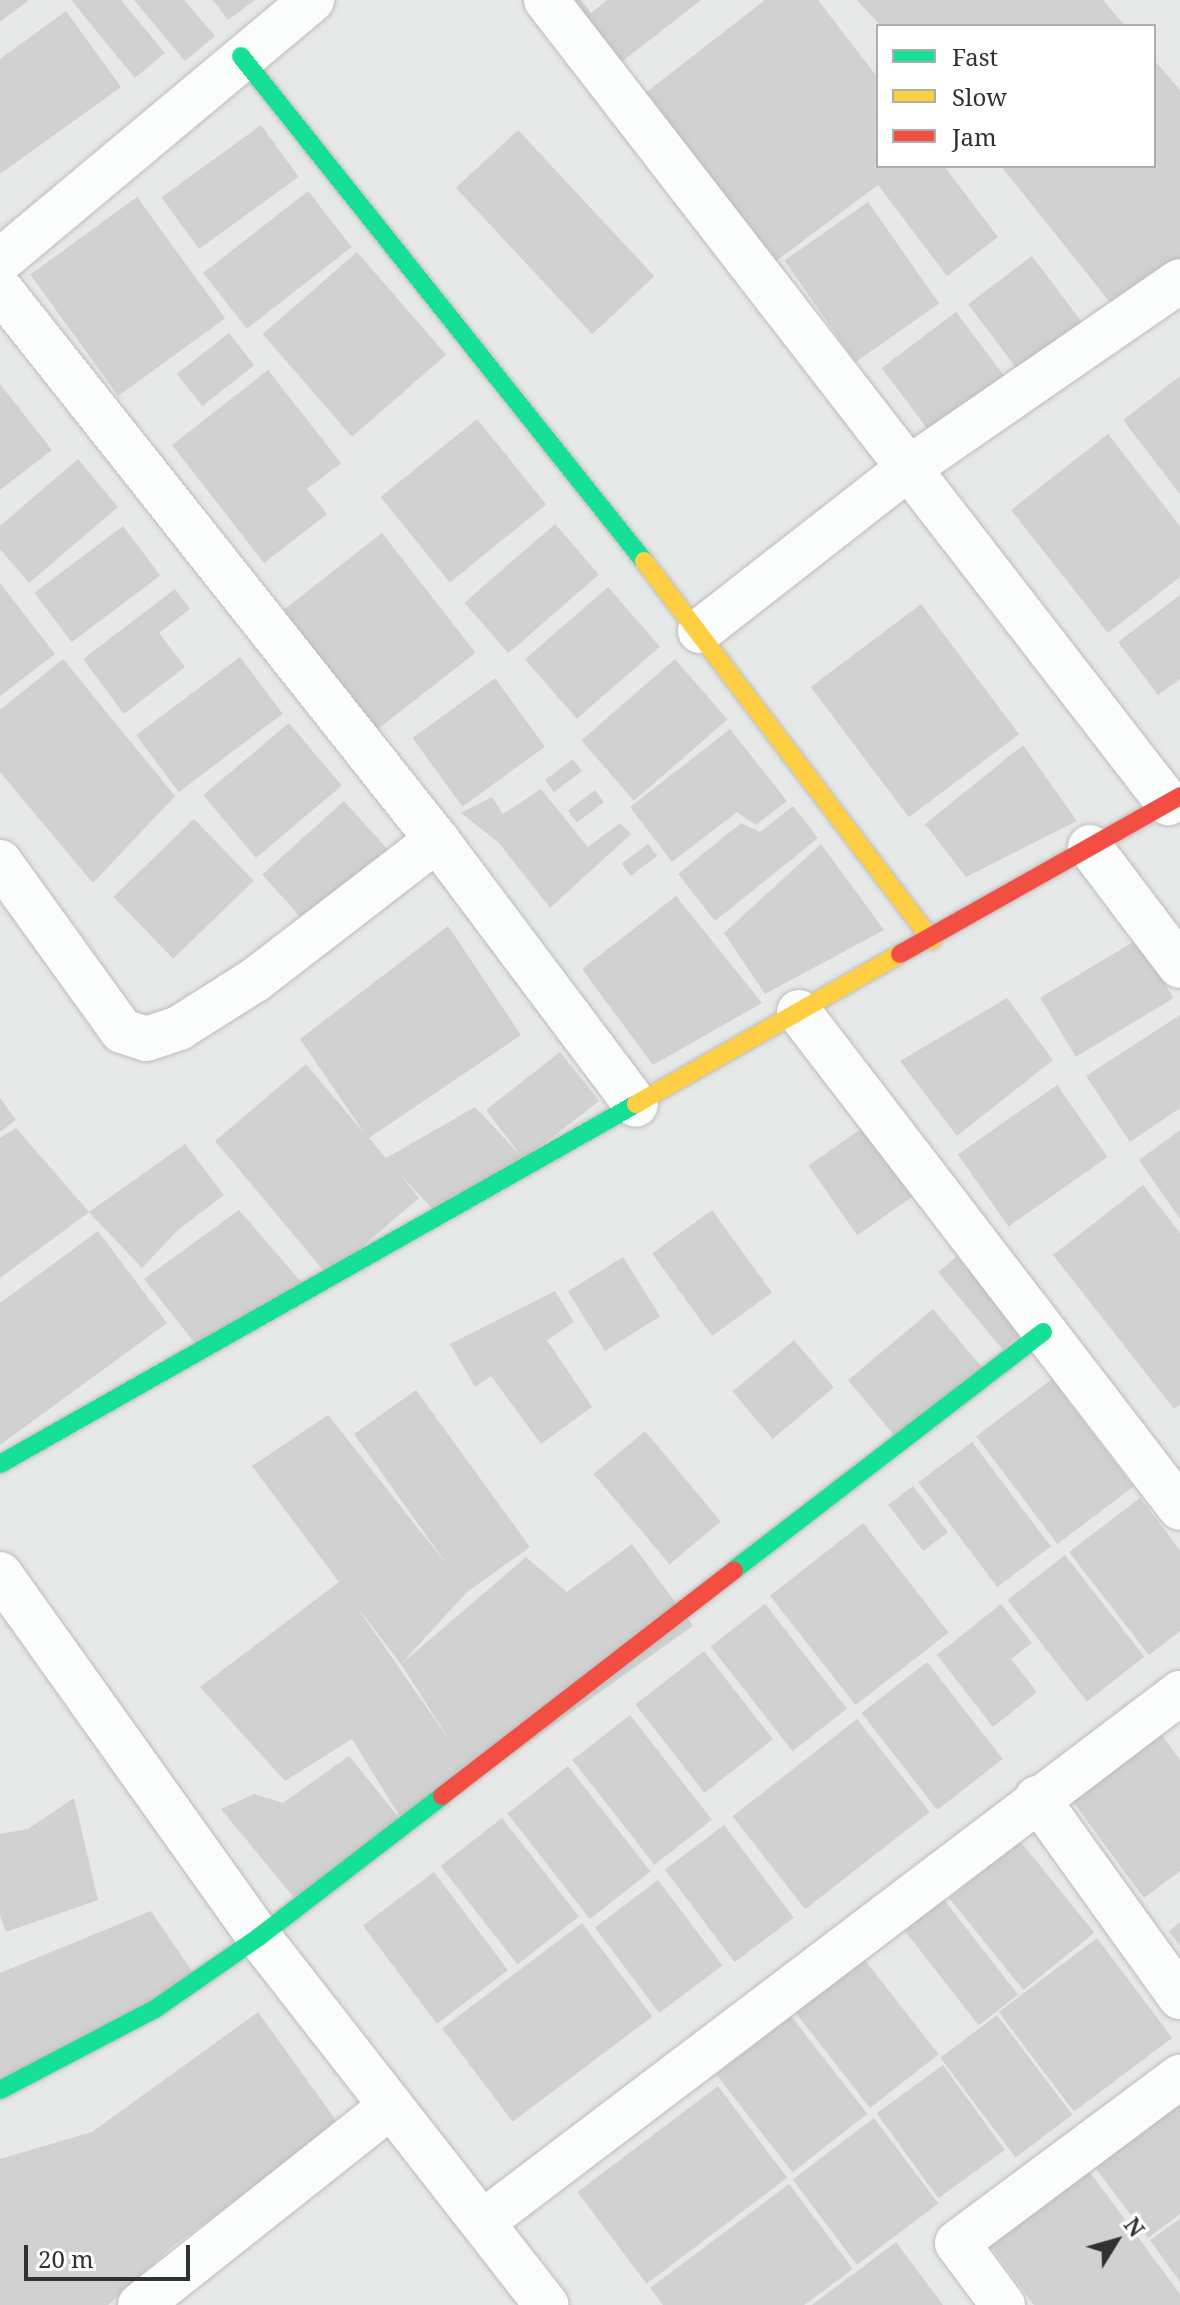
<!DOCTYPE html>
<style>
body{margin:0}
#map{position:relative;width:1180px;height:2305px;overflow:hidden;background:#e7e8e8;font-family:"Noto Serif",serif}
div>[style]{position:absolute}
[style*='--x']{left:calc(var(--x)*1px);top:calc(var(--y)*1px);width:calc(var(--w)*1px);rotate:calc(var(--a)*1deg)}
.building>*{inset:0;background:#d1d1d1;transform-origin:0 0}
.roads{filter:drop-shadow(0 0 2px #bcbcbc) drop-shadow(0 0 2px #bcbcbc)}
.street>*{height:44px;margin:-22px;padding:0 22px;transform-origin:22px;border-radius:22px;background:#fbfcfc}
.fast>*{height:18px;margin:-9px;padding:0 9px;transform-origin:9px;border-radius:9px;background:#16e098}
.slow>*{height:18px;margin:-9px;padding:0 9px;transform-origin:9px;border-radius:9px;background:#ffcf43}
.jam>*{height:18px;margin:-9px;padding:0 9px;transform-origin:9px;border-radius:9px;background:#f24e42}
span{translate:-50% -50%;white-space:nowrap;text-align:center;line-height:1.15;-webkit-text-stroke:6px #fff;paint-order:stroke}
.legend{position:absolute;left:876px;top:24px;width:280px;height:144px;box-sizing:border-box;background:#fff;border:2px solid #acadad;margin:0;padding:10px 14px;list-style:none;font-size:24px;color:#303131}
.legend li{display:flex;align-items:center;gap:16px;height:40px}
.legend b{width:40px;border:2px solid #acadad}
.north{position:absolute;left:1076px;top:2201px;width:80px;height:80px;-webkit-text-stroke:6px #fff;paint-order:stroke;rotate:53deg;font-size:22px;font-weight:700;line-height:32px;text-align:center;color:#303131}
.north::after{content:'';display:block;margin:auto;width:28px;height:36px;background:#303131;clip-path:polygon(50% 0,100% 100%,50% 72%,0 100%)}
.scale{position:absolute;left:24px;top:2245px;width:166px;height:36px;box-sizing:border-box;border:4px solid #303131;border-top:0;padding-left:10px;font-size:24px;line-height:28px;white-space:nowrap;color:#303131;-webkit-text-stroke:6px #fff;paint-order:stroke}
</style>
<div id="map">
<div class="building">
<i style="clip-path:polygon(0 0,29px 0,0 22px)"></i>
<i style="clip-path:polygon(71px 0,121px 0,165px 53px,135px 78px)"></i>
<i style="clip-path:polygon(134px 0,184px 0,215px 36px,185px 61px)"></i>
<i style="clip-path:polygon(213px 0,255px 0,228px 20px)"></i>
<i style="clip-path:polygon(552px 0,581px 0,591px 13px,607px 0,701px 0,619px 64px)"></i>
<i style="clip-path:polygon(765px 0,818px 0,878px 78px,878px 166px,944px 166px,998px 237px,947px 276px,878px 185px,772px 264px,644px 94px)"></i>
<i style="clip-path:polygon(857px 0,1103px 0,1125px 26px,881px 26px)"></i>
<i style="clip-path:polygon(66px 11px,121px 87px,0 174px,0 59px)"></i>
<i style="clip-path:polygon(1154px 60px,1180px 90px,1180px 270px,1121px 316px,1001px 166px,1154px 166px)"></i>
<i style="left:261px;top:125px;width:64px;height:123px;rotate:54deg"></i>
<i style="left:518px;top:130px;width:200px;height:85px;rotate:47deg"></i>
<i style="left:308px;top:191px;width:71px;height:133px;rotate:52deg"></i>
<i style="left:137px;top:197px;width:150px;height:132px;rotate:54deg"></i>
<i style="left:868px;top:202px;width:124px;height:102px;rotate:55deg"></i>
<i style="left:357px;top:252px;width:136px;height:125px;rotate:49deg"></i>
<i style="left:1032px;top:256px;width:93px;height:80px;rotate:53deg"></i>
<i style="left:956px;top:312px;width:82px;height:93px;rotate:53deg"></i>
<i style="left:229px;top:333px;width:41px;height:66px;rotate:52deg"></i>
<i style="clip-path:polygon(268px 370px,341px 463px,307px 489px,327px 514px,264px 563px,172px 445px)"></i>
<i style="clip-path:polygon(1180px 376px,1180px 494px,1123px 420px)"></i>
<i style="clip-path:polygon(0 384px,52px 450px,0 490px)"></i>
<i style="left:477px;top:419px;width:110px;height:124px;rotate:51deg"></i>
<i style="clip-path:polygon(1108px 434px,1180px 526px,1180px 577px,1108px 633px,1011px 510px)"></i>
<i style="clip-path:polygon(78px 459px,118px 507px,29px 583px,0 549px,0 526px)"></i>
<i style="left:555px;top:524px;width:67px;height:120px;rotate:49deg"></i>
<i style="left:123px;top:526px;width:62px;height:111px;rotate:53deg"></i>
<i style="left:382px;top:533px;width:152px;height:126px;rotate:52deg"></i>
<i style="clip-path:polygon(0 583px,55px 654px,0 696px)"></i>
<i style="left:608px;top:587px;width:79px;height:110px;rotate:49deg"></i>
<i style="clip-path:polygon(175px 589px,190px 609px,159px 633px,185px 667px,124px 714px,83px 659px)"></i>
<i style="clip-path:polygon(1180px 595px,1180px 679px,1158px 695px,1118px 642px)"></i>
<i style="left:921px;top:604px;width:163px;height:138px;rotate:53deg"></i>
<i style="left:240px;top:657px;width:71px;height:130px;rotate:53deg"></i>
<i style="clip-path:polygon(63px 659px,175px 796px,93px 883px,0 772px,0 710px)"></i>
<i style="left:675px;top:659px;width:80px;height:124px;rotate:49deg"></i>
<i style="left:495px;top:678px;width:85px;height:102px;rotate:54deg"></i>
<i style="left:289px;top:723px;width:82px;height:112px;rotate:50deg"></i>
<i style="clip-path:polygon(730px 729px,787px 801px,756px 825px,737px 812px,672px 862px,630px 807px)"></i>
<i style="clip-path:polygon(1023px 745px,1077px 821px,966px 877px,925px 824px)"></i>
<i style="left:573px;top:759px;width:15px;height:35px;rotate:53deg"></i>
<i style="clip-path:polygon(541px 789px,588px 847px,620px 823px,631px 834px,550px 908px,499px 843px,461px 813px,492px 797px,503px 814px)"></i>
<i style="left:595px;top:790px;width:15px;height:34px;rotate:53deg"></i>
<i style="left:344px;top:801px;width:72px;height:110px;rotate:48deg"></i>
<i style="clip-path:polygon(793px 806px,818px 838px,715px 921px,678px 874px,741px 823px,760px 832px)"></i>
<i style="left:194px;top:819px;width:86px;height:112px;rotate:46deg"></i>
<i style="left:648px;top:844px;width:15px;height:33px;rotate:53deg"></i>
<i style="clip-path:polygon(821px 844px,884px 930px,765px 994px,724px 933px)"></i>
<i style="clip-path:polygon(676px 896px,762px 1003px,653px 1065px,582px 969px)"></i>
<i style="clip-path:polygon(448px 926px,521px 1035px,369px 1138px,386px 1158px,475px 1107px,522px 1157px,486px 1110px,560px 1052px,599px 1101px,524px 1159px,439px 1216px,399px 1173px,419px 1198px,328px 1276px,215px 1141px,306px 1064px,365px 1134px,300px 1039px)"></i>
<i style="left:1138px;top:939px;width:69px;height:114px;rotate:59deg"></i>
<i style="clip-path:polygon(1007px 998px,1053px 1060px,957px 1136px,900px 1061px)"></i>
<i style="clip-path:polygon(1180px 1015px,1180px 1108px,1130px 1142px,1086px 1076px)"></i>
<i style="left:1057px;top:1085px;width:88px;height:121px;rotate:55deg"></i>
<i style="clip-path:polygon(0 1098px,16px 1120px,0 1132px)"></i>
<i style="left:865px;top:1126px;width:85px;height:69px;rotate:55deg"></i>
<i style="clip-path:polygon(16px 1128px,89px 1212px,0 1278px,0 1138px)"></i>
<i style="clip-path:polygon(1180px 1130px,1180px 1219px,1139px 1160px)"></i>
<i style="clip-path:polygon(185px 1144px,224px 1195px,178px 1230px,142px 1268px,89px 1212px)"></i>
<i style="clip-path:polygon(1143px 1185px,1180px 1233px,1180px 1404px,1174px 1409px,1053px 1255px)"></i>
<i style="clip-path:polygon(239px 1210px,308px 1290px,201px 1351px,144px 1279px)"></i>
<i style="left:712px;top:1210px;width:102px;height:74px;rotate:54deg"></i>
<i style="clip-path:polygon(98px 1231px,167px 1323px,0 1445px,0 1303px)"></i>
<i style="left:957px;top:1256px;width:101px;height:25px;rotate:50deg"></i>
<i style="left:623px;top:1257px;width:70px;height:65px;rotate:58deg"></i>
<i style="clip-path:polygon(555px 1291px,574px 1322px,547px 1340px,592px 1407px,541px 1444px,491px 1376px,475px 1387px,450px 1344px)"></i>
<i style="left:933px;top:1309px;width:78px;height:111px;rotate:50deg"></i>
<i style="left:794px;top:1340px;width:62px;height:80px;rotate:50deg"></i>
<i style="left:1052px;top:1379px;width:135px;height:95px;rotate:53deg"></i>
<i style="clip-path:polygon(416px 1390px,530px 1547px,467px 1592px,401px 1664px,354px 1603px,452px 1744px,401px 1664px,526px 1557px,567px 1592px,632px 1544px,693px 1626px,300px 1905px,221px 1809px,254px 1794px,283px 1803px,349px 1756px,405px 1825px,352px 1739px,285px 1781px,200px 1687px,339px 1582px,252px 1466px,328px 1415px,448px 1566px,354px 1434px)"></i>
<i style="left:645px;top:1431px;width:118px;height:67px;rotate:50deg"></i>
<i style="left:972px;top:1442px;width:131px;height:67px;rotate:53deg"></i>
<i style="left:913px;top:1486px;width:58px;height:31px;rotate:53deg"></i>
<i style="clip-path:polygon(1140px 1498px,1180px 1550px,1180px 1631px,1149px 1655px,1069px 1552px)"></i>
<i style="left:863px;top:1523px;width:139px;height:118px;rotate:52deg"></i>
<i style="left:1065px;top:1555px;width:129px;height:73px;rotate:52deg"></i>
<i style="left:765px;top:1604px;width:133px;height:69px;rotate:52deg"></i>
<i style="clip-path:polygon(1001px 1604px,1032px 1643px,1011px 1659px,1037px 1692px,993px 1727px,937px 1655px)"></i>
<i style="left:704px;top:1651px;width:112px;height:87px;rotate:52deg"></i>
<i style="left:927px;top:1662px;width:123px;height:83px;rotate:52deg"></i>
<i style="left:630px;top:1715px;width:133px;height:73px;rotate:52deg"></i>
<i style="left:857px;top:1719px;width:118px;height:158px;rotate:52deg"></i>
<i style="clip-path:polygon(1153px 1723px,1180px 1760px,1180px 1871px,1144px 1898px,1063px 1788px)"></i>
<i style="left:568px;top:1766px;width:134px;height:77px;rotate:52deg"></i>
<i style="clip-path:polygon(74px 1798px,98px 1900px,6px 1932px,0 1915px,0 1834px,28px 1829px)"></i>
<i style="left:502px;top:1818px;width:125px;height:78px;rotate:52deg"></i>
<i style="left:724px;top:1825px;width:116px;height:74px;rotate:53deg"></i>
<i style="left:1020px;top:1841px;width:118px;height:91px;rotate:51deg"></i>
<i style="left:434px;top:1872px;width:123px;height:89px;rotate:53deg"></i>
<i style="left:658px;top:1880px;width:107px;height:79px;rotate:53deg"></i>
<i style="left:938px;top:1892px;width:130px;height:50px;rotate:52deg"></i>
<i style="clip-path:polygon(151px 1911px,198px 1980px,0 2090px,0 1973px)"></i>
<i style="clip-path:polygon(1180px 1922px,1180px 1946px,1169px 1931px)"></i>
<i style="left:582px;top:1923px;width:117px;height:175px;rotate:53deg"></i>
<i style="left:1097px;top:1938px;width:125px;height:123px;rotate:53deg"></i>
<i style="left:864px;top:1959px;width:121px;height:87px;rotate:52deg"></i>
<i style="clip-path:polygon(258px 2012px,340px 2126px,174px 2245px,108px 2305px,0 2305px,0 2159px,92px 2132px)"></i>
<i style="left:997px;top:2015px;width:125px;height:71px;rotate:53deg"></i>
<i style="left:791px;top:2016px;width:124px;height:95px;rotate:52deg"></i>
<i style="left:943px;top:2065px;width:105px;height:82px;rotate:54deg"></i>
<i style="left:718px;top:2086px;width:115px;height:176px;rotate:53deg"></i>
<i style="clip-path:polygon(1180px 2101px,1180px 2214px,1148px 2238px,1094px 2166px)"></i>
<i style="left:874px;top:2118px;width:107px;height:102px;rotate:53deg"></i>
<i style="clip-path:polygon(1089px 2171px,1180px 2294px,1180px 2305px,1034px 2305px,989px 2244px)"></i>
<i style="clip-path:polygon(789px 2184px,853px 2269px,804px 2305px,663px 2305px,650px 2288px)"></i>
<i style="clip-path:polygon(1180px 2219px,1180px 2282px,1150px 2240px)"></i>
<i style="clip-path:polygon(896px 2242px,943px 2305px,812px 2305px)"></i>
</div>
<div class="roads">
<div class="street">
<i style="--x:546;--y:0;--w:1016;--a:52.24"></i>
<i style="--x:0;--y:261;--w:407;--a:-39.9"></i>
<i style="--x:0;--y:289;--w:703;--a:51.58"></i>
<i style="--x:437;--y:840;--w:331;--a:53.1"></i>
<i style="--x:700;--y:631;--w:265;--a:-38"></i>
<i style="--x:909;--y:468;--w:329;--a:-34.6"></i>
<i style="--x:1090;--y:847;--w:149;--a:52.9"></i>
<i style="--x:0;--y:862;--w:208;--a:54.2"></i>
<i style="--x:122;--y:1031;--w:25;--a:18"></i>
<i style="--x:146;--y:1039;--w:35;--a:-18"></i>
<i style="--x:179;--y:1028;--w:90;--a:-32.3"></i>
<i style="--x:255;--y:980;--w:230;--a:-37.6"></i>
<i style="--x:799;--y:1012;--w:625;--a:52.47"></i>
<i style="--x:0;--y:1574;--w:446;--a:54.5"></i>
<i style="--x:259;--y:1937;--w:467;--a:52"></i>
<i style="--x:1037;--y:1798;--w:245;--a:54.3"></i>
<i style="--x:484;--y:2221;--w:874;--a:-37.18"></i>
<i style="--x:140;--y:2305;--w:320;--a:-38.4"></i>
<i style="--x:1003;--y:2305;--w:77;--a:-126.6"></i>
<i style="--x:957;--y:2243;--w:278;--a:-36.7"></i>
</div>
<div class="fast">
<i style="--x:241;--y:56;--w:646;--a:51.41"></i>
<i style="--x:0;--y:1464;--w:731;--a:-29.51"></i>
<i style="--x:734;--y:1570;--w:390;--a:-37.6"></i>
<i style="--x:0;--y:2090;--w:175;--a:-27.6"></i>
<i style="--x:155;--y:2009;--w:126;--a:-34.7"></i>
<i style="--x:259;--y:1937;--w:231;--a:-37.6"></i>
</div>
<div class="slow">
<i style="--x:644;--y:561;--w:476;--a:52.8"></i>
<i style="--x:636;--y:1104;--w:304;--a:-29.6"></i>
</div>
<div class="jam">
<i style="--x:900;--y:954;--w:322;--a:-29.4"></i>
<i style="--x:442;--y:1796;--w:369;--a:-37.7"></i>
</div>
</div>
<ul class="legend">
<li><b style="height:10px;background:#16e098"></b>Fast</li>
<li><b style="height:10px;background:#ffcf43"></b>Slow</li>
<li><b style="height:10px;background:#f24e42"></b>Jam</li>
</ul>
<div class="north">N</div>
<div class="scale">20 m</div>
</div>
